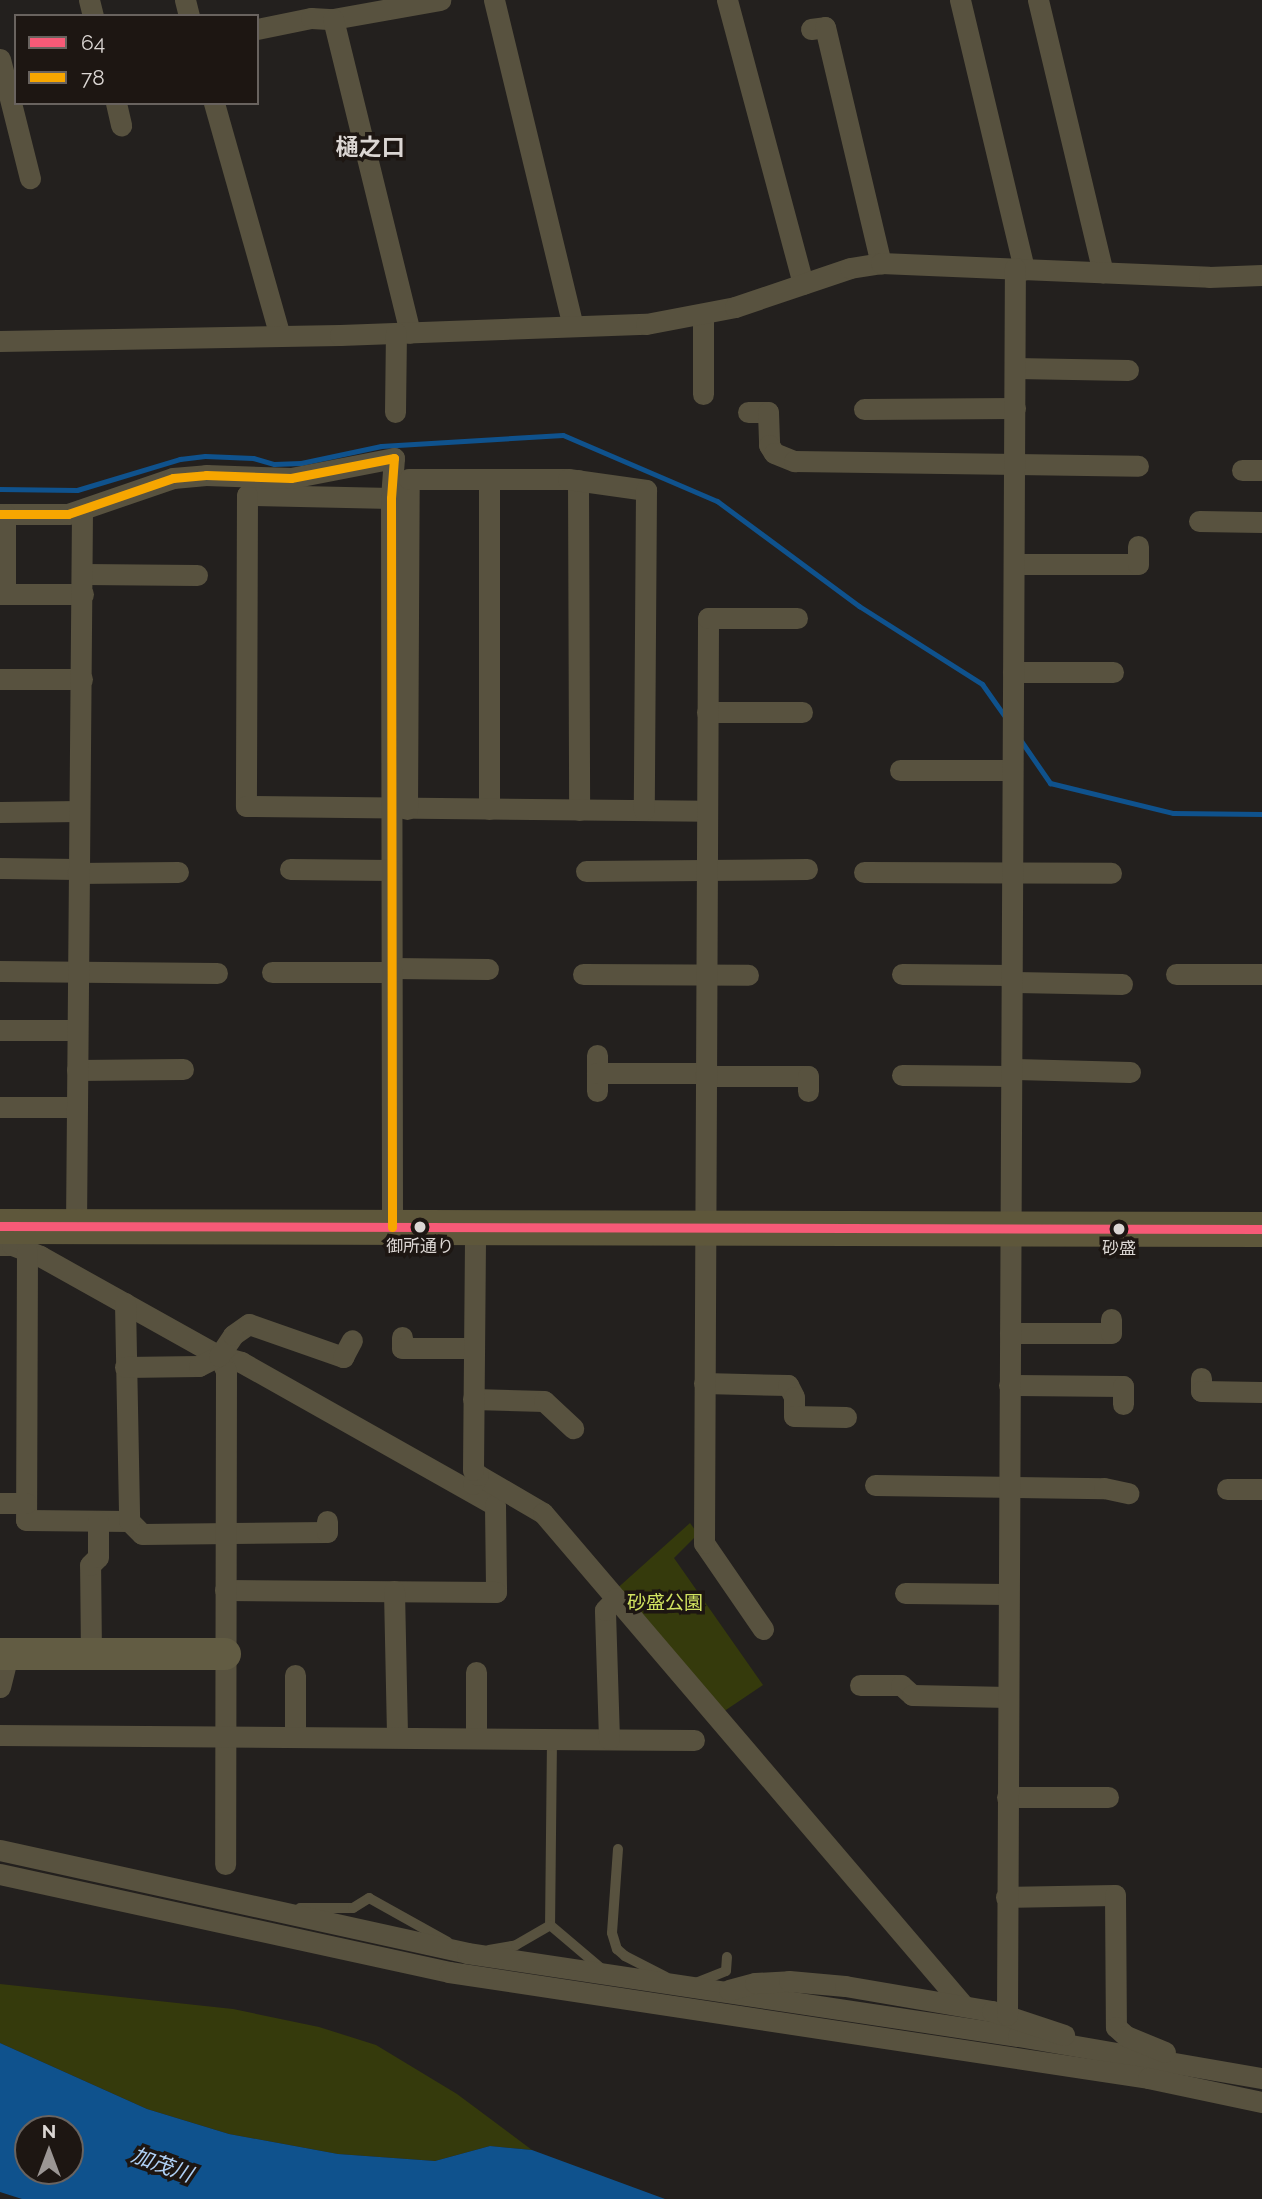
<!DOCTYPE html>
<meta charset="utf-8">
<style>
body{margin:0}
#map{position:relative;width:1262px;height:2199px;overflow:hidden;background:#23201e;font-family:Raleway,"Noto Sans JP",sans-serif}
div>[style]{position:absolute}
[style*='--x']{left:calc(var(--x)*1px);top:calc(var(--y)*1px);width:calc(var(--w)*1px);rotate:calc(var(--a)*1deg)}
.green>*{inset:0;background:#353a0c}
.water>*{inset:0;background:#0f528d}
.stream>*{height:5px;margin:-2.5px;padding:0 2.5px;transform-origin:2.5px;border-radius:2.5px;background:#0f528d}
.lane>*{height:10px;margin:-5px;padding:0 5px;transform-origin:5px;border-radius:5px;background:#58523f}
.street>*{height:21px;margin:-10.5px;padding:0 10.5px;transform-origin:10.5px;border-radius:10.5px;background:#58523f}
.secondary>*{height:32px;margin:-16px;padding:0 16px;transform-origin:16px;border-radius:16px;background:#625c43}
.primary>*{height:35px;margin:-17.5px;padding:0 17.5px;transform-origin:17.5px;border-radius:17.5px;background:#5e573b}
.bus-1>*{height:9px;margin:-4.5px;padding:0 4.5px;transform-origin:4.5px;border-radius:4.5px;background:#f75a77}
.bus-2>*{height:9px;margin:-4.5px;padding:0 4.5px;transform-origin:4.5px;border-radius:4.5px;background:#f7a600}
.dots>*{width:19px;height:19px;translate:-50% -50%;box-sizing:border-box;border:4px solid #1d1612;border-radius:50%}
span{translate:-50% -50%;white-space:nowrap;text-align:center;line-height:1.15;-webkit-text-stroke:7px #1d1612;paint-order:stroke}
.bus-label{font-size:17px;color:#dbd6d3}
.park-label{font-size:19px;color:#d1e360}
.water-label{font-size:21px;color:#b0d1f6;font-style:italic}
.quarter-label{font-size:23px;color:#dbd6d3;font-weight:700}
.legend{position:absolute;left:14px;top:14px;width:245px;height:91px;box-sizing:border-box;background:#1d1612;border:2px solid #69635f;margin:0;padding:9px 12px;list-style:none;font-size:21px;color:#dbd6d3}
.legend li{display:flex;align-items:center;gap:14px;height:35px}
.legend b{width:35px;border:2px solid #69635f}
.north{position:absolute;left:14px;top:2115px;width:70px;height:70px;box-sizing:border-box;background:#1d1612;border:2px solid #69635f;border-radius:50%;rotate:0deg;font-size:19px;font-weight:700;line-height:28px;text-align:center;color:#dbd6d3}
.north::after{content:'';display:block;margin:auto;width:24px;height:32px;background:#9b9694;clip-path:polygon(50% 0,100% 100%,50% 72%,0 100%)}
</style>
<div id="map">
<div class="green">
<i style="clip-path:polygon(690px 1523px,698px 1534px,674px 1558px,763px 1685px,717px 1716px,612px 1593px)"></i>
<i style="clip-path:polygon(0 1984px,233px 2009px,319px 2027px,376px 2045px,457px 2094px,532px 2150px,490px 2146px,435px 2161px,338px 2154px,229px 2134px,147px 2109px,0 2043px)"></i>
</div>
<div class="water">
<i style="clip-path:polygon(evenodd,0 2043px,147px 2109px,229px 2134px,338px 2154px,435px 2161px,490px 2146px,532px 2150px,665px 2199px,22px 2199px,0 2192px,0 2043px,28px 2129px,70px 2129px,70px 2171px,28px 2171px,28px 2129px)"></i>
</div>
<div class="stream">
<i style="--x:0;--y:489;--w:77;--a:0.7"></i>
<i style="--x:77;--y:490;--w:108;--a:-16.8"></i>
<i style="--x:180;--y:459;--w:25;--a:-7"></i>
<i style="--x:205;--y:456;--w:48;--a:2.4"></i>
<i style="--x:253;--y:458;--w:22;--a:16"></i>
<i style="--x:274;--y:464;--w:27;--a:-2"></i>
<i style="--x:301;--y:463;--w:82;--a:-12"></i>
<i style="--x:381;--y:446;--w:182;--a:-3.5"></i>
<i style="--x:563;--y:435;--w:168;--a:23.2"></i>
<i style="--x:717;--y:501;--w:177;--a:36.5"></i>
<i style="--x:859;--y:606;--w:146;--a:32.4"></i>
<i style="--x:982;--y:684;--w:42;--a:54.8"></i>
<i style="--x:1019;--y:738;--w:55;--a:55.4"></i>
<i style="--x:1050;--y:783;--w:127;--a:13.7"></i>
<i style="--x:1173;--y:813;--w:89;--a:0.6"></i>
</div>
<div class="lane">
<i style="--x:552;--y:1739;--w:186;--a:90.6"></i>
<i style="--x:550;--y:1925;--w:70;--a:40.3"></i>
<i style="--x:618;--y:1849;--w:84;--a:94.1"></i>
<i style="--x:612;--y:1933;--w:17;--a:73"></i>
<i style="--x:617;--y:1949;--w:11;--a:41"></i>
<i style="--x:625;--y:1956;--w:46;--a:27.1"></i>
<i style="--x:300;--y:1908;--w:53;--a:0"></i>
<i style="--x:353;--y:1908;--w:19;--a:-32"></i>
<i style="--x:369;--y:1898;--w:90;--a:29.1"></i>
<i style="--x:489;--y:1950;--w:27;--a:-10"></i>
<i style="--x:516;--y:1945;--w:39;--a:-30"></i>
<i style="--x:696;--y:1983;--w:32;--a:-22"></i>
<i style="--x:726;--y:1971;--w:14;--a:-86"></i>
</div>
<div class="street">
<i style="--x:89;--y:0;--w:16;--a:76"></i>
<i style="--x:185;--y:0;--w:16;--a:76"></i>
<i style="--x:494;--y:0;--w:335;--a:76.4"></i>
<i style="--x:727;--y:0;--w:294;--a:75"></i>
<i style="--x:960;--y:0;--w:277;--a:76.6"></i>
<i style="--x:1038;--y:0;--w:280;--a:76.6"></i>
<i style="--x:333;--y:19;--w:109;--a:-10.1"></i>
<i style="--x:257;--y:29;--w:55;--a:-11.5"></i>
<i style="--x:311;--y:18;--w:22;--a:3"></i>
<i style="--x:333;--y:19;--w:323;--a:76.2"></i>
<i style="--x:811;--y:29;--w:14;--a:-8"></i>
<i style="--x:825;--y:27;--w:243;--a:76.7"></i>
<i style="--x:0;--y:59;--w:123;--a:75.9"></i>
<i style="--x:116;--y:103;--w:23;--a:77"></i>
<i style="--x:214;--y:103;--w:242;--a:74.2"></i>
<i style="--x:703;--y:314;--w:80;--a:90"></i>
<i style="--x:0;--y:341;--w:340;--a:-1"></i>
<i style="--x:340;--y:335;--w:306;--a:-2.1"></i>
<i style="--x:646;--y:324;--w:91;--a:-10.8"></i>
<i style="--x:735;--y:307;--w:121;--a:-18.7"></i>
<i style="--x:850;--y:268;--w:31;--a:-9"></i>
<i style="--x:881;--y:263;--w:328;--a:2.4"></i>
<i style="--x:1209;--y:277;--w:53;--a:-2.2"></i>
<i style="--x:1015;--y:368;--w:113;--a:1"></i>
<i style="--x:864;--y:409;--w:151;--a:-0.4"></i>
<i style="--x:395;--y:412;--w:79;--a:-89.3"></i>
<i style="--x:748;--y:412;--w:20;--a:0"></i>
<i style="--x:768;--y:412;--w:33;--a:88"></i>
<i style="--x:769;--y:445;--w:9;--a:58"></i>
<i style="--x:774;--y:453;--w:22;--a:22"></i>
<i style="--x:794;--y:461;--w:344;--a:0.8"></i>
<i style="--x:1242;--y:470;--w:20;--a:0"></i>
<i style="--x:489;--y:479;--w:330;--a:90"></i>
<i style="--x:578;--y:480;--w:330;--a:89.8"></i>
<i style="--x:391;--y:498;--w:144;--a:-178.8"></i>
<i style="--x:247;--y:495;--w:311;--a:90.2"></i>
<i style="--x:246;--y:806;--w:460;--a:0.6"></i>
<i style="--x:0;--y:514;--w:68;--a:0"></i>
<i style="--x:68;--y:514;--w:111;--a:-18.9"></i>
<i style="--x:173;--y:478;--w:33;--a:-5"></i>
<i style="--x:206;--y:475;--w:85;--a:2"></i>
<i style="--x:291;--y:478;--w:105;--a:-11"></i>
<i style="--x:394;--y:458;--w:40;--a:94.3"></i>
<i style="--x:391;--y:498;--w:729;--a:89.92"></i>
<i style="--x:5;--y:514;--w:80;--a:90"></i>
<i style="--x:1199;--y:521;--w:63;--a:0.9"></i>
<i style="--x:1014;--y:564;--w:124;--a:0"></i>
<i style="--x:1138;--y:564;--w:18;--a:-90"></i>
<i style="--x:84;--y:574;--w:113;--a:0.5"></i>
<i style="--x:0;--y:594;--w:83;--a:0"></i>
<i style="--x:1013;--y:672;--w:100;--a:0"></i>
<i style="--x:0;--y:679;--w:82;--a:0"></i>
<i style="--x:707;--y:712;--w:95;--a:0"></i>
<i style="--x:900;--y:770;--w:112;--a:0"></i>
<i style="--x:407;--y:809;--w:330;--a:-89.7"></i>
<i style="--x:409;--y:479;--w:159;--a:0"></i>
<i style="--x:568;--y:479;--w:79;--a:8"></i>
<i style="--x:646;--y:490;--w:320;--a:90.4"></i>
<i style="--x:0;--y:812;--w:79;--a:-0.7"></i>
<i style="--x:0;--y:868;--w:77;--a:0.7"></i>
<i style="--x:290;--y:869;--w:101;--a:0.6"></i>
<i style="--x:586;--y:871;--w:221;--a:-0.5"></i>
<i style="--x:864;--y:872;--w:247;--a:0.2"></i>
<i style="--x:77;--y:873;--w:101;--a:-0.6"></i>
<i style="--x:392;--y:968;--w:96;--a:0.6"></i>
<i style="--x:0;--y:971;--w:217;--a:0.5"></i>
<i style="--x:272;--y:972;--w:120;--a:0"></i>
<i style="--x:583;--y:974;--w:165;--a:0.3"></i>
<i style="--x:902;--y:974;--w:109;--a:0.5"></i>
<i style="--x:1176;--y:974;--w:86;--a:0"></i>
<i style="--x:1011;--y:982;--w:111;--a:1"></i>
<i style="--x:0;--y:1030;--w:77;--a:0"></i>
<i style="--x:597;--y:1055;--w:36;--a:90"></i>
<i style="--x:1011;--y:1069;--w:119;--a:1.4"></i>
<i style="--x:77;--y:1070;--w:106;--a:-0.5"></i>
<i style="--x:597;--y:1073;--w:108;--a:0"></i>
<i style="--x:902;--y:1075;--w:109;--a:0.5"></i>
<i style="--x:705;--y:1076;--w:103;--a:0"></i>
<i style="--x:808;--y:1076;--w:15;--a:90"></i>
<i style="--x:0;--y:1107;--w:77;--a:0"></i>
<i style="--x:76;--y:1227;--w:717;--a:-89.52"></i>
<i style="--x:0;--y:1245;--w:12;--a:0"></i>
<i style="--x:12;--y:1245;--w:30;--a:21"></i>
<i style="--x:40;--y:1256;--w:205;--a:29.2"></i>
<i style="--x:219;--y:1356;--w:23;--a:15"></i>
<i style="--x:241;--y:1362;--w:291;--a:29.4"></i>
<i style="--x:495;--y:1505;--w:87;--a:89.3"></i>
<i style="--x:496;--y:1592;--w:271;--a:-179.6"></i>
<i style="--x:27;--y:1252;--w:268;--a:90.2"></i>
<i style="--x:26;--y:1520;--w:103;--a:0.6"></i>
<i style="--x:129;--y:1521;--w:18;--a:45"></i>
<i style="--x:142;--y:1534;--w:185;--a:-0.6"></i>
<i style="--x:327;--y:1532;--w:11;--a:-90"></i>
<i style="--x:125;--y:1303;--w:218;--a:88.9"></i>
<i style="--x:1010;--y:1333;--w:101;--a:0"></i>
<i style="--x:1111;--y:1333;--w:14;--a:-90"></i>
<i style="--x:402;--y:1337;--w:11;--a:90"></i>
<i style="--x:402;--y:1348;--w:72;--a:0"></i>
<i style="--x:219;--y:1356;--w:17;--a:65"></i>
<i style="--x:226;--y:1371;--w:493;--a:90.1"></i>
<i style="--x:125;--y:1367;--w:74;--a:-0.8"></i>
<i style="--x:199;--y:1366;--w:22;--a:-27"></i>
<i style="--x:219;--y:1356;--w:25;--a:-56"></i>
<i style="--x:233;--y:1335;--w:19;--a:-35"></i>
<i style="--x:249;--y:1324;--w:100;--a:19.3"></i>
<i style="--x:343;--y:1357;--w:19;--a:-62"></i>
<i style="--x:1201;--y:1378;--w:13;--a:90"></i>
<i style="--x:1201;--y:1391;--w:61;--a:0.9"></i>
<i style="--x:704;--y:1383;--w:84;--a:1.4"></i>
<i style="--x:788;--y:1385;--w:13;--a:63"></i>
<i style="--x:794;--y:1397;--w:19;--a:90"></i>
<i style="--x:794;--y:1416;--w:52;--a:1.1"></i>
<i style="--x:1009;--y:1385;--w:114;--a:0.5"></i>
<i style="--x:1123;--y:1386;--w:18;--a:90"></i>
<i style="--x:473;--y:1399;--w:71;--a:1.6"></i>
<i style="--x:544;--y:1401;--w:40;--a:43"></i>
<i style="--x:478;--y:1475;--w:75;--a:30.3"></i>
<i style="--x:543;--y:1513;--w:647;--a:49.51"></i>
<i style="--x:473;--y:1484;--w:10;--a:-61"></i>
<i style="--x:478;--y:1475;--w:7;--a:-135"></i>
<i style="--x:473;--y:1470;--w:243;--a:-89.5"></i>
<i style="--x:875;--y:1485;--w:229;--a:0.8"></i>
<i style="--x:1104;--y:1488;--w:25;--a:12"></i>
<i style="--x:1227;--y:1489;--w:35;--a:0"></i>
<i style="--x:0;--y:1503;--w:26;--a:0"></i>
<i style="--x:394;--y:1591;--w:145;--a:88.8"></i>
<i style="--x:905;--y:1593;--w:103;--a:0.6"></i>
<i style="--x:763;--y:1629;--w:104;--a:-124.5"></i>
<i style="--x:704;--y:1543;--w:925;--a:-89.75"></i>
<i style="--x:708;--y:618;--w:89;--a:0"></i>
<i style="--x:91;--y:1654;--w:89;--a:-90.6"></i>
<i style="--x:90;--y:1565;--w:11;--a:-45"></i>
<i style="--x:98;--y:1557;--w:36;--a:-90"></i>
<i style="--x:476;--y:1672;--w:65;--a:90"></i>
<i style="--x:295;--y:1675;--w:61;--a:90"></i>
<i style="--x:860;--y:1685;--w:41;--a:0"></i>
<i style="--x:901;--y:1685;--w:15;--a:42"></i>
<i style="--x:912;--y:1695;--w:96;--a:1.2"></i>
<i style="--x:0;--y:1687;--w:34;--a:-76"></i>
<i style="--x:0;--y:1735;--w:694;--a:0.41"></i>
<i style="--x:609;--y:1739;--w:129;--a:-91.8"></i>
<i style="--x:605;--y:1610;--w:16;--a:-47"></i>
<i style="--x:1007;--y:1797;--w:101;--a:0"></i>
<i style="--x:0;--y:1850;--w:478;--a:12.4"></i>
<i style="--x:467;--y:1953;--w:557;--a:8.57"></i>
<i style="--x:1018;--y:2036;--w:248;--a:9.8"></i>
<i style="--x:0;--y:1874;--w:460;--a:12.3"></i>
<i style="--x:449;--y:1972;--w:707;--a:8.62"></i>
<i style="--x:1148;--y:2078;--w:116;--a:11.9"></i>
<i style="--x:1006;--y:1897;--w:109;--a:-1.1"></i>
<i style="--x:1115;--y:1895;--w:132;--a:89.6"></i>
<i style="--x:1116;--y:2027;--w:13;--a:42"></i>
<i style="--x:1126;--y:2036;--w:42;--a:22.3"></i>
<i style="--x:729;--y:1990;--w:27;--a:-15"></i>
<i style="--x:755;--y:1983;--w:34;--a:-3"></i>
<i style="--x:789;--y:1981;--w:56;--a:5.1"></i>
<i style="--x:845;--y:1986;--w:149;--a:9.7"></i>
<i style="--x:992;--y:2011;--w:76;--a:18.4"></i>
<i style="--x:1007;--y:2015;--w:1747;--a:-89.74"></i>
</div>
<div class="secondary">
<i style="--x:0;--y:1654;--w:225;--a:0"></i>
</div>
<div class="primary">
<i style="--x:0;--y:1226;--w:1262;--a:0.14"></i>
</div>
<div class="bus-1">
<i style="--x:0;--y:1226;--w:1262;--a:0.14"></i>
</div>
<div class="bus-2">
<i style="--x:0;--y:514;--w:68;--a:0"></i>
<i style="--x:68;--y:514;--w:111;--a:-18.9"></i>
<i style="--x:173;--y:478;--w:33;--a:-5"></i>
<i style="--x:206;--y:475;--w:85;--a:2"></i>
<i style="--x:291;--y:478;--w:105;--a:-11"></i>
<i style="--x:394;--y:458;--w:40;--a:94.3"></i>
<i style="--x:391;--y:498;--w:729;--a:89.92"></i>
</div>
<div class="dots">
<i style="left:420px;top:1227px;background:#dbd6d3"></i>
<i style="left:1119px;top:1229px;background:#dbd6d3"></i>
</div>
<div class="bus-label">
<span style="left:420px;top:1247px">御所通り</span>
<span style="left:1119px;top:1249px">砂盛</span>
</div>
<div class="park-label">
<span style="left:665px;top:1603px">砂盛公園</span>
</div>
<div class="water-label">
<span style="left:162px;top:2165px;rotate:20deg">加茂川</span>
</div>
<div class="quarter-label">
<span style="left:370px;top:147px">樋之口</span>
</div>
<ul class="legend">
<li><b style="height:9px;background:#f75a77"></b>64</li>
<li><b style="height:9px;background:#f7a600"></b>78</li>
</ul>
<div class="north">N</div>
</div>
